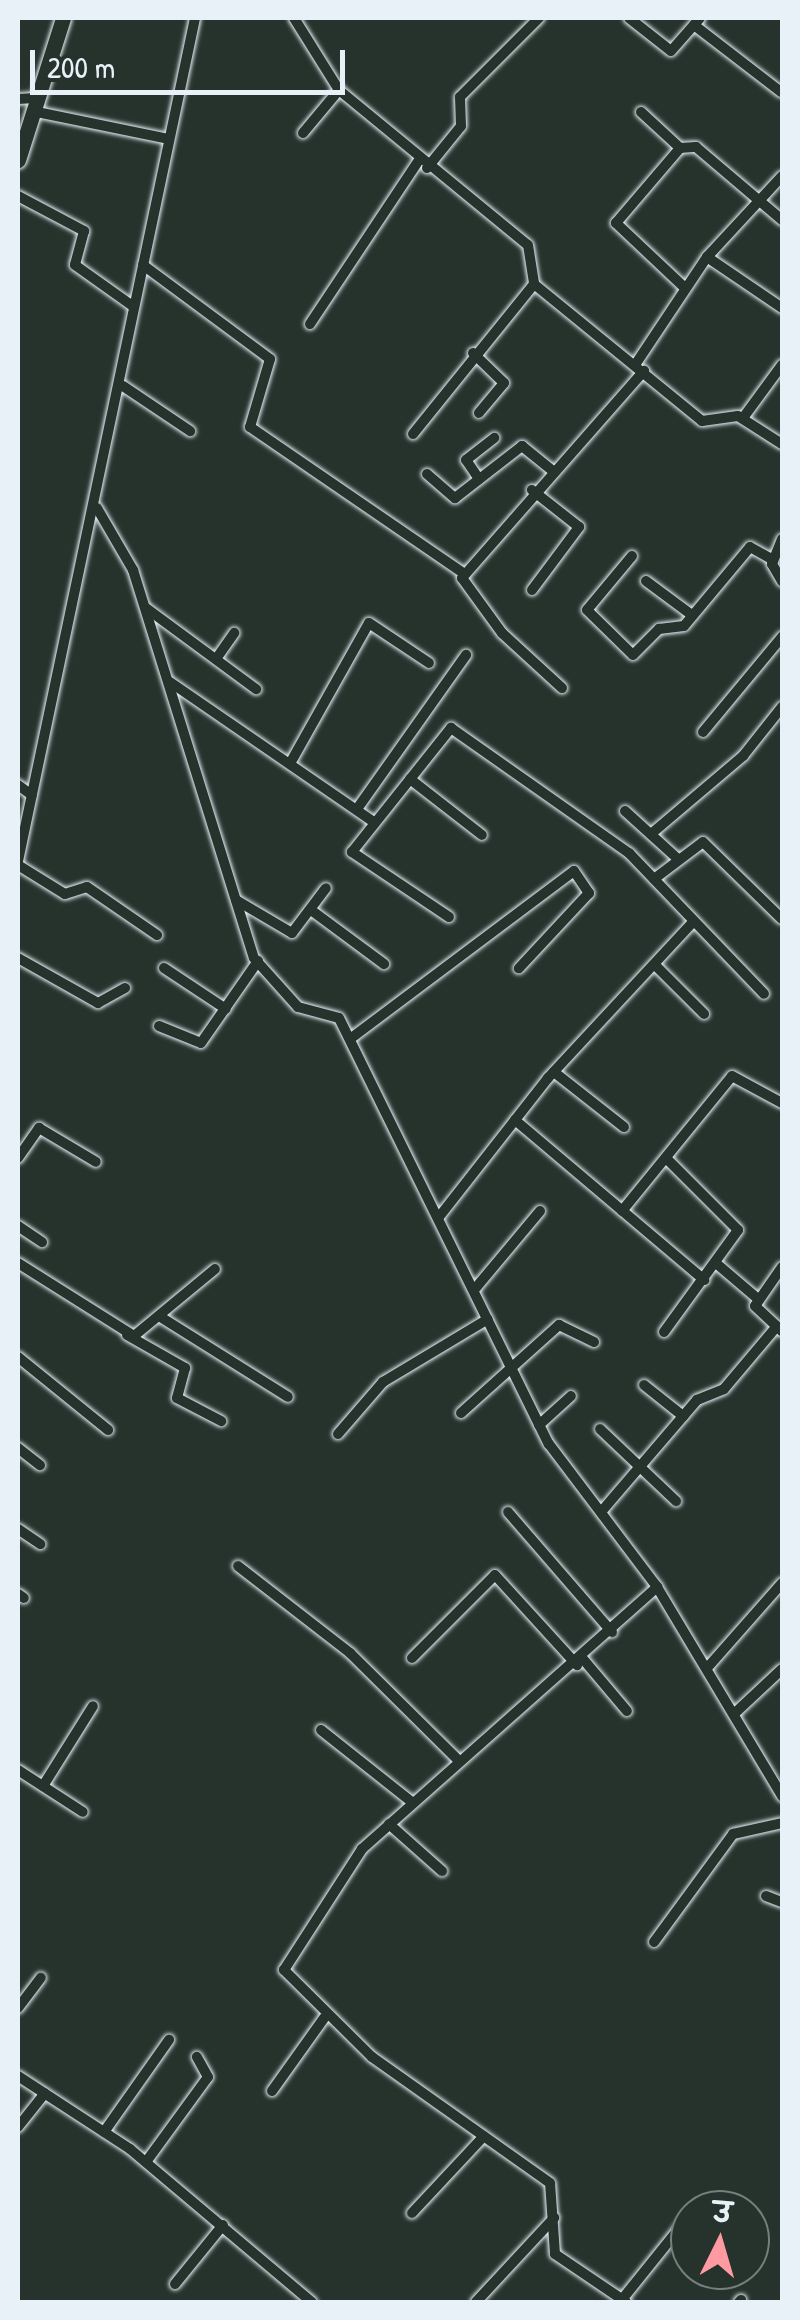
<!DOCTYPE html>
<meta charset="utf-8">
<style>
body{margin:0}
#map{position:relative;width:800px;height:2320px;overflow:hidden;background:#26332d;font-family:"Patrick Hand","Playpen Sans Deva",sans-serif}
div>[style]{position:absolute}
[style*='--x']{left:calc(var(--x)*1px);top:calc(var(--y)*1px);width:calc(var(--w)*1px);rotate:calc(var(--a)*1deg)}
.roads{filter:drop-shadow(0 0 2px #e8f1f8) drop-shadow(0 0 2px #e8f1f8)}
.street>*{height:10px;margin:-5px;padding:0 5px;transform-origin:5px;border-radius:5px;background:#26332d}
.secondary>*{height:15px;margin:-7.5px;padding:0 7.5px;transform-origin:7.5px;border-radius:7.5px;background:#26332d}
span{translate:-50% -50%;white-space:nowrap;text-align:center;line-height:1.15;-webkit-text-stroke:8px #26332d;paint-order:stroke}
.frame{position:absolute;inset:0;border:20px solid #e8f1f8;pointer-events:none}
.north{position:absolute;left:670px;top:2190px;width:100px;height:100px;box-sizing:border-box;background:#26332d;border:2px solid #747f7e;border-radius:50%;rotate:5deg;font-size:28px;font-weight:700;line-height:40px;text-align:center;color:#e8f1f8}
.north::after{content:'';display:block;margin:auto;width:35px;height:45px;background:#ff9aa2;clip-path:polygon(50% 0,100% 100%,50% 72%,0 100%)}
.scale{position:absolute;left:30px;top:50px;width:315px;height:45px;box-sizing:border-box;border:5px solid #e8f1f8;border-top:0;padding-left:12px;font-size:30px;line-height:35px;white-space:nowrap;color:#e8f1f8;-webkit-text-stroke:8px #26332d;paint-order:stroke}
</style>
<div id="map">
<div class="roads">
<div class="street">
<i style="--x:294;--y:18;--w:85;--a:58"></i>
<i style="--x:339;--y:90;--w:244;--a:39.4"></i>
<i style="--x:528;--y:245;--w:39;--a:81"></i>
<i style="--x:534;--y:284;--w:217;--a:39.2"></i>
<i style="--x:702;--y:421;--w:36;--a:-8"></i>
<i style="--x:738;--y:416;--w:52;--a:32.5"></i>
<i style="--x:629;--y:18;--w:53;--a:38.2"></i>
<i style="--x:671;--y:51;--w:44;--a:-48.7"></i>
<i style="--x:694;--y:25;--w:110;--a:37.6"></i>
<i style="--x:18;--y:99;--w:17;--a:-3"></i>
<i style="--x:32;--y:111;--w:139;--a:11.6"></i>
<i style="--x:641;--y:112;--w:53;--a:42.7"></i>
<i style="--x:303;--y:133;--w:56;--a:-50.1"></i>
<i style="--x:427;--y:168;--w:54;--a:-51"></i>
<i style="--x:461;--y:126;--w:29;--a:-92"></i>
<i style="--x:460;--y:97;--w:112;--a:-45"></i>
<i style="--x:18;--y:196;--w:75;--a:27.9"></i>
<i style="--x:84;--y:231;--w:35;--a:105"></i>
<i style="--x:75;--y:265;--w:72;--a:35.4"></i>
<i style="--x:707;--y:257;--w:91;--a:34.2"></i>
<i style="--x:143;--y:265;--w:158;--a:36.5"></i>
<i style="--x:270;--y:359;--w:71;--a:106.4"></i>
<i style="--x:250;--y:427;--w:258;--a:34.4"></i>
<i style="--x:685;--y:288;--w:95;--a:-136.7"></i>
<i style="--x:616;--y:223;--w:99;--a:-49.5"></i>
<i style="--x:680;--y:148;--w:16;--a:-4"></i>
<i style="--x:696;--y:147;--w:113;--a:40.3"></i>
<i style="--x:310;--y:324;--w:197;--a:-56.4"></i>
<i style="--x:473;--y:353;--w:43;--a:44.1"></i>
<i style="--x:504;--y:383;--w:39;--a:130"></i>
<i style="--x:635;--y:365;--w:130;--a:-56.3"></i>
<i style="--x:707;--y:257;--w:110;--a:-47.2"></i>
<i style="--x:123;--y:386;--w:81;--a:33.9"></i>
<i style="--x:743;--y:418;--w:66;--a:-53.7"></i>
<i style="--x:413;--y:434;--w:193;--a:-51.1"></i>
<i style="--x:427;--y:474;--w:37;--a:41"></i>
<i style="--x:455;--y:498;--w:85;--a:-37.8"></i>
<i style="--x:522;--y:446;--w:40;--a:39"></i>
<i style="--x:479;--y:479;--w:23;--a:-124"></i>
<i style="--x:466;--y:460;--w:36;--a:-38"></i>
<i style="--x:97;--y:508;--w:72;--a:59.9"></i>
<i style="--x:133;--y:570;--w:406;--a:72.7"></i>
<i style="--x:254;--y:958;--w:66;--a:48.1"></i>
<i style="--x:298;--y:1007;--w:42;--a:15"></i>
<i style="--x:339;--y:1018;--w:475;--a:63.8"></i>
<i style="--x:549;--y:1444;--w:179;--a:52.9"></i>
<i style="--x:657;--y:1587;--w:244;--a:59.1"></i>
<i style="--x:782;--y:539;--w:27;--a:112"></i>
<i style="--x:772;--y:564;--w:20;--a:60"></i>
<i style="--x:632;--y:556;--w:70;--a:129.8"></i>
<i style="--x:587;--y:610;--w:64;--a:44.4"></i>
<i style="--x:633;--y:655;--w:37;--a:-45"></i>
<i style="--x:659;--y:629;--w:25;--a:-7"></i>
<i style="--x:684;--y:626;--w:103;--a:-50.1"></i>
<i style="--x:750;--y:547;--w:25;--a:29"></i>
<i style="--x:646;--y:581;--w:57;--a:36.5"></i>
<i style="--x:532;--y:590;--w:79;--a:-53.3"></i>
<i style="--x:579;--y:527;--w:60;--a:-141.8"></i>
<i style="--x:146;--y:608;--w:137;--a:36.4"></i>
<i style="--x:216;--y:659;--w:32;--a:-55"></i>
<i style="--x:170;--y:682;--w:247;--a:34.5"></i>
<i style="--x:562;--y:688;--w:81;--a:-137.5"></i>
<i style="--x:502;--y:633;--w:68;--a:-126"></i>
<i style="--x:462;--y:578;--w:276;--a:-48.7"></i>
<i style="--x:703;--y:732;--w:124;--a:-50.3"></i>
<i style="--x:292;--y:760;--w:157;--a:-60.7"></i>
<i style="--x:369;--y:623;--w:72;--a:33.7"></i>
<i style="--x:410;--y:779;--w:91;--a:37.9"></i>
<i style="--x:18;--y:785;--w:17;--a:36"></i>
<i style="--x:357;--y:809;--w:189;--a:-54.7"></i>
<i style="--x:625;--y:811;--w:72;--a:42.2"></i>
<i style="--x:651;--y:834;--w:121;--a:-40.3"></i>
<i style="--x:743;--y:756;--w:63;--a:-51.5"></i>
<i style="--x:18;--y:861;--w:861;--a:-78.14"></i>
<i style="--x:18;--y:865;--w:55;--a:31.7"></i>
<i style="--x:65;--y:894;--w:23;--a:-18"></i>
<i style="--x:87;--y:887;--w:85;--a:34.4"></i>
<i style="--x:654;--y:879;--w:61;--a:-37.1"></i>
<i style="--x:703;--y:842;--w:110;--a:44.3"></i>
<i style="--x:236;--y:900;--w:65;--a:30.5"></i>
<i style="--x:292;--y:933;--w:56;--a:-52.9"></i>
<i style="--x:311;--y:910;--w:91;--a:36.5"></i>
<i style="--x:449;--y:917;--w:117;--a:-146.2"></i>
<i style="--x:352;--y:852;--w:159;--a:-51.4"></i>
<i style="--x:451;--y:728;--w:218;--a:35.1"></i>
<i style="--x:629;--y:853;--w:195;--a:46.2"></i>
<i style="--x:18;--y:958;--w:92;--a:29.4"></i>
<i style="--x:98;--y:1003;--w:31;--a:-29"></i>
<i style="--x:656;--y:966;--w:68;--a:45"></i>
<i style="--x:164;--y:968;--w:74;--a:33.5"></i>
<i style="--x:159;--y:1026;--w:45;--a:22"></i>
<i style="--x:201;--y:1043;--w:100;--a:-55.2"></i>
<i style="--x:350;--y:1039;--w:280;--a:-36.9"></i>
<i style="--x:574;--y:871;--w:27;--a:56"></i>
<i style="--x:589;--y:893;--w:103;--a:133"></i>
<i style="--x:554;--y:1072;--w:89;--a:38.2"></i>
<i style="--x:515;--y:1120;--w:248;--a:40.2"></i>
<i style="--x:18;--y:1158;--w:37;--a:-55"></i>
<i style="--x:39;--y:1128;--w:66;--a:30.8"></i>
<i style="--x:622;--y:1211;--w:174;--a:-50.8"></i>
<i style="--x:732;--y:1076;--w:57;--a:28.4"></i>
<i style="--x:439;--y:1217;--w:177;--a:-51.9"></i>
<i style="--x:548;--y:1078;--w:214;--a:-47.1"></i>
<i style="--x:18;--y:1226;--w:29;--a:34"></i>
<i style="--x:18;--y:1263;--w:137;--a:32.2"></i>
<i style="--x:134;--y:1336;--w:105;--a:-39.6"></i>
<i style="--x:717;--y:1264;--w:54;--a:40.5"></i>
<i style="--x:782;--y:1267;--w:47;--a:124.7"></i>
<i style="--x:755;--y:1306;--w:37;--a:43"></i>
<i style="--x:474;--y:1290;--w:103;--a:-50.1"></i>
<i style="--x:159;--y:1316;--w:152;--a:32.1"></i>
<i style="--x:664;--y:1332;--w:126;--a:-54"></i>
<i style="--x:738;--y:1230;--w:102;--a:-135"></i>
<i style="--x:127;--y:1335;--w:67;--a:29.6"></i>
<i style="--x:185;--y:1368;--w:31;--a:105"></i>
<i style="--x:177;--y:1398;--w:50;--a:27.6"></i>
<i style="--x:18;--y:1357;--w:116;--a:39"></i>
<i style="--x:644;--y:1385;--w:50;--a:38.5"></i>
<i style="--x:461;--y:1413;--w:132;--a:-41.9"></i>
<i style="--x:559;--y:1325;--w:39;--a:26"></i>
<i style="--x:539;--y:1425;--w:43;--a:-42.2"></i>
<i style="--x:600;--y:1429;--w:105;--a:43.5"></i>
<i style="--x:338;--y:1434;--w:69;--a:-49.1"></i>
<i style="--x:383;--y:1382;--w:122;--a:-31"></i>
<i style="--x:18;--y:1448;--w:28;--a:38"></i>
<i style="--x:508;--y:1512;--w:159;--a:49.1"></i>
<i style="--x:601;--y:1512;--w:148;--a:-49.4"></i>
<i style="--x:697;--y:1400;--w:29;--a:-22"></i>
<i style="--x:724;--y:1389;--w:82;--a:-49.9"></i>
<i style="--x:18;--y:1529;--w:27;--a:34"></i>
<i style="--x:238;--y:1566;--w:142;--a:37.8"></i>
<i style="--x:350;--y:1653;--w:153;--a:44.7"></i>
<i style="--x:18;--y:1594;--w:7;--a:34"></i>
<i style="--x:412;--y:1658;--w:117;--a:-45"></i>
<i style="--x:495;--y:1575;--w:122;--a:47.7"></i>
<i style="--x:583;--y:1659;--w:68;--a:49.8"></i>
<i style="--x:708;--y:1667;--w:112;--a:-48.6"></i>
<i style="--x:735;--y:1713;--w:64;--a:-43.1"></i>
<i style="--x:321;--y:1730;--w:116;--a:38.4"></i>
<i style="--x:18;--y:1770;--w:77;--a:32.9"></i>
<i style="--x:43;--y:1786;--w:94;--a:-58"></i>
<i style="--x:389;--y:1824;--w:71;--a:41.6"></i>
<i style="--x:766;--y:1896;--w:17;--a:21"></i>
<i style="--x:654;--y:1942;--w:134;--a:-53.8"></i>
<i style="--x:733;--y:1834;--w:50;--a:-12.7"></i>
<i style="--x:18;--y:2008;--w:38;--a:-53"></i>
<i style="--x:18;--y:2076;--w:134;--a:33.1"></i>
<i style="--x:130;--y:2149;--w:238;--a:40.1"></i>
<i style="--x:272;--y:2091;--w:90;--a:-54.5"></i>
<i style="--x:18;--y:2127;--w:43;--a:-51.5"></i>
<i style="--x:104;--y:2132;--w:113;--a:-54.8"></i>
<i style="--x:146;--y:2162;--w:105;--a:-53.9"></i>
<i style="--x:208;--y:2077;--w:23;--a:-119"></i>
<i style="--x:412;--y:2213;--w:105;--a:-46.9"></i>
<i style="--x:175;--y:2284;--w:76;--a:-50.9"></i>
<i style="--x:476;--y:2302;--w:115;--a:-47.1"></i>
<i style="--x:620;--y:2302;--w:105;--a:-51.2"></i>
<i style="--x:626;--y:2302;--w:86;--a:-145.9"></i>
<i style="--x:555;--y:2254;--w:71;--a:-94"></i>
<i style="--x:550;--y:2183;--w:218;--a:-144.7"></i>
<i style="--x:372;--y:2057;--w:124;--a:-135.3"></i>
<i style="--x:284;--y:1970;--w:144;--a:-57.2"></i>
<i style="--x:362;--y:1849;--w:395;--a:-41.6"></i>
<i style="--x:739;--y:2302;--w:3;--a:-45"></i>
</div>
<div class="secondary">
<i style="--x:18;--y:160;--w:149;--a:-72.4"></i>
</div>
</div>
<div class="frame"></div>
<div class="north">उ</div>
<div class="scale">200 m</div>
</div>
